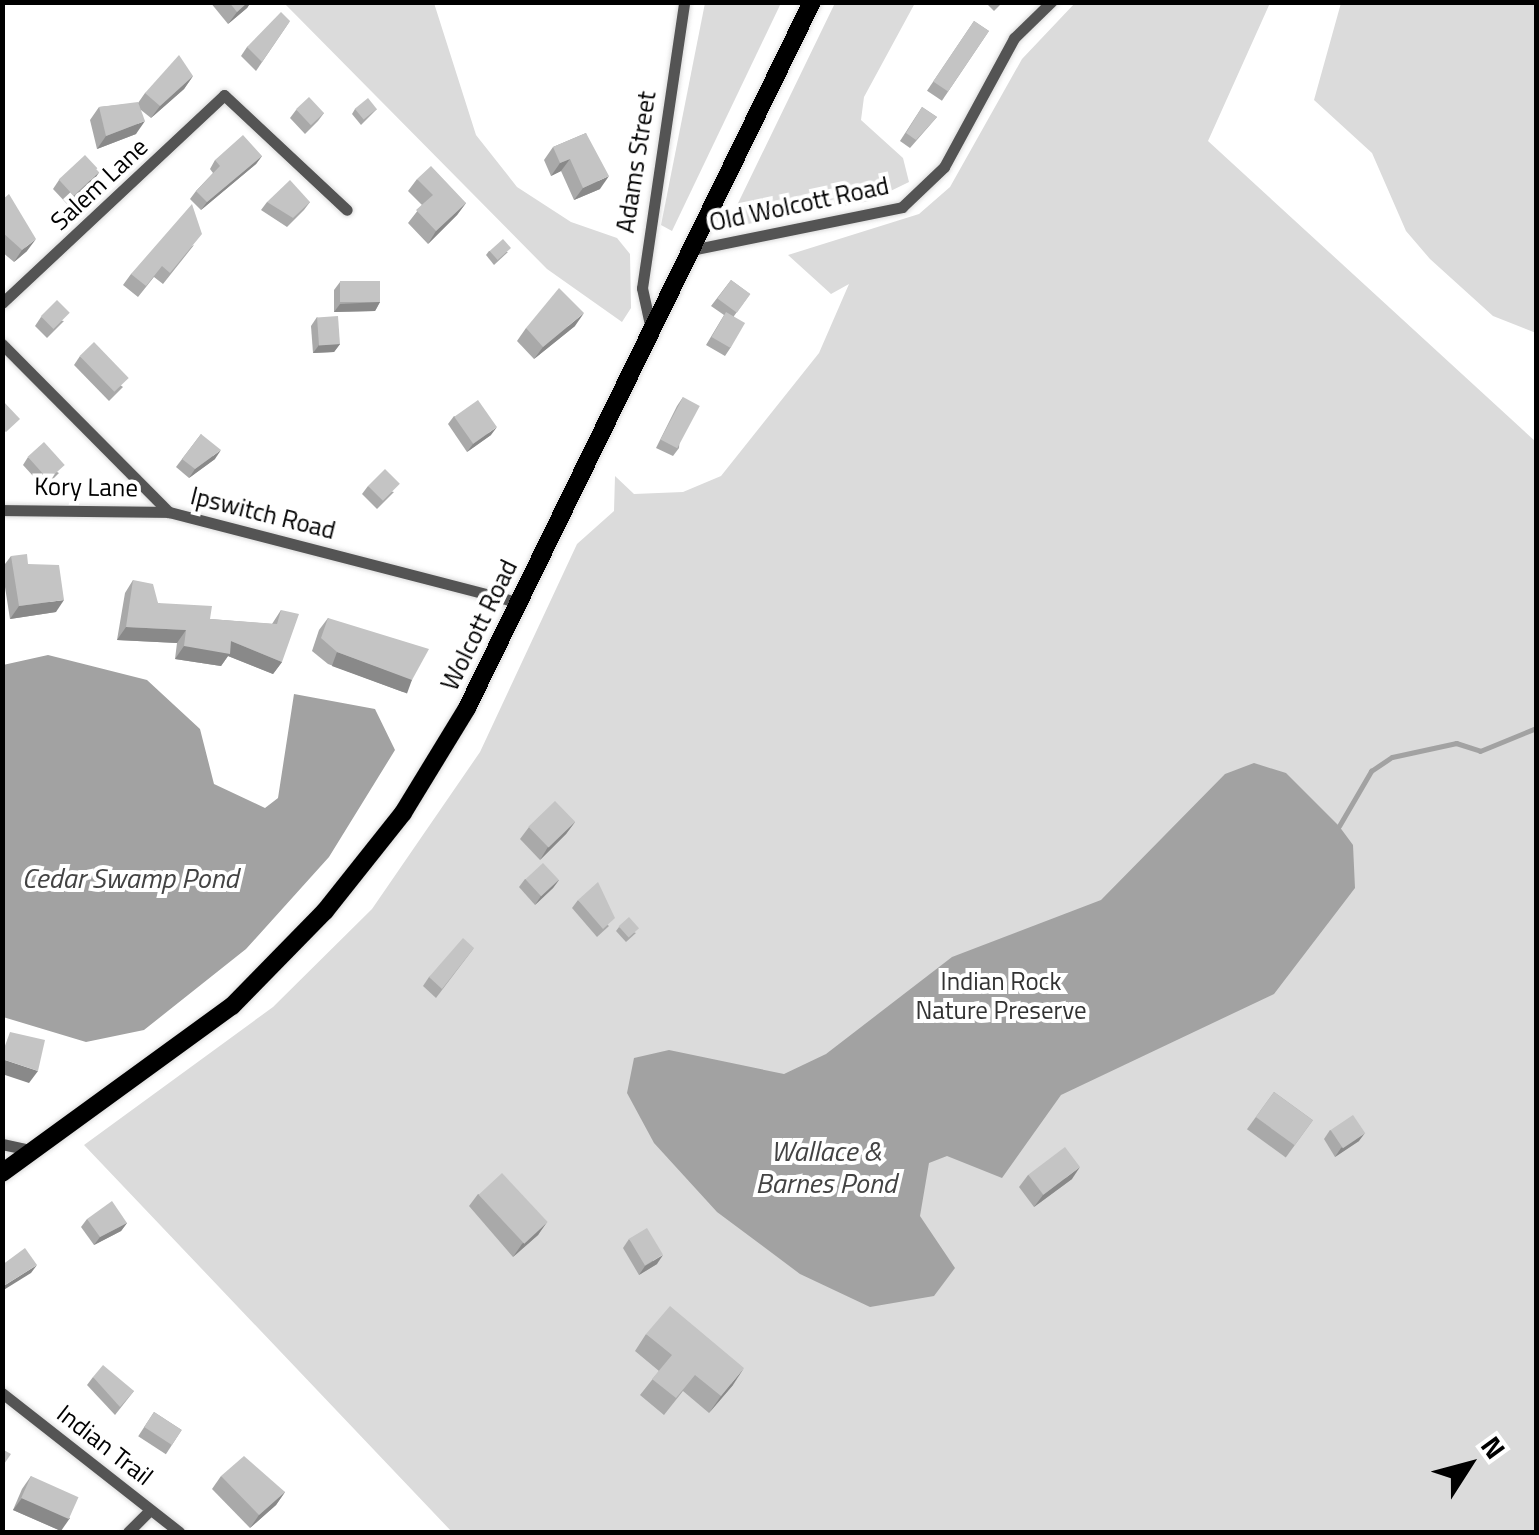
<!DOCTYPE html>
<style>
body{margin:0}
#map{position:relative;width:1539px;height:1535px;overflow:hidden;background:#fff;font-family:"Titillium Web",sans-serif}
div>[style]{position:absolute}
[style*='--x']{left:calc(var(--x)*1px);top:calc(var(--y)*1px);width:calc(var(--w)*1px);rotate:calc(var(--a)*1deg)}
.green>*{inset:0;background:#dbdbdb}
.water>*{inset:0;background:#a2a2a2}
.stream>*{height:5px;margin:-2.5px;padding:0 2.5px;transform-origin:2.5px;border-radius:2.5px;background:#a2a2a2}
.roads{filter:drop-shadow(0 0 2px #dbdbdb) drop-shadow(0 0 2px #dbdbdb)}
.street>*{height:11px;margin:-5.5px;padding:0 5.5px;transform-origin:5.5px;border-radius:5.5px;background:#545454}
.primary>*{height:18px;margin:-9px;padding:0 9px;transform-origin:9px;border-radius:9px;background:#000}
.wall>*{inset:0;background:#a9a9a9;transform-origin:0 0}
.shaded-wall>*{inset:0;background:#898989;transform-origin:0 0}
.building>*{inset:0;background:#c4c4c4;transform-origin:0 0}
span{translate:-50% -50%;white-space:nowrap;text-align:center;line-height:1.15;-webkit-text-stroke:8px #fff;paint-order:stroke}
.street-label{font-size:25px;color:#000}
.park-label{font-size:25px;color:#323232}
.water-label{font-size:28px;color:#434343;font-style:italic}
.frame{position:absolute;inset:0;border:5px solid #000;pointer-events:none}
.north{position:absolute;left:1419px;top:1415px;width:100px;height:100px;-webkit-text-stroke:8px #fff;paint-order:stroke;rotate:54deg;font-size:28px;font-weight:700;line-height:40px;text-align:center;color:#000}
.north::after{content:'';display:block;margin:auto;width:35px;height:45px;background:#000;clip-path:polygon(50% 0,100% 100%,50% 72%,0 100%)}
</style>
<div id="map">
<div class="green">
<i style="clip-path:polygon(284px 3px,434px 3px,476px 135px,517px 187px,571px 222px,617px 238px,630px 254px,631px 308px,622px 322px,547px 269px)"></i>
<i style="clip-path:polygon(705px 3px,781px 3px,672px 231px,661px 225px)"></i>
<i style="clip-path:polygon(835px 3px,915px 3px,864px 97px,861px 120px,903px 158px,909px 182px,870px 201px,726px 228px)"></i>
<i style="clip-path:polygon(1075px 3px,1270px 3px,1208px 141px,1536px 442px,1536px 1532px,452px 1532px,84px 1145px,273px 1007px,372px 909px,480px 752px,577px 544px,614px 511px,615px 476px,634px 494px,683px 492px,721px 476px,819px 353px,849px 284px,831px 294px,788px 255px,919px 214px,950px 187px,1022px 59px)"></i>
<i style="clip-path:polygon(1341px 3px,1536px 3px,1536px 333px,1493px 316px,1430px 259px,1406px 231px,1372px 153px,1314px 100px)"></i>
</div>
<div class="water">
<i style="clip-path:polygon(48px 655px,147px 680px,200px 729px,214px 784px,265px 808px,278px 798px,294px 694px,375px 709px,395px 750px,329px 857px,246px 949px,144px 1030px,86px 1042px,3px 1017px,3px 665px)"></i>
<i style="clip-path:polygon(1254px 763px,1286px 773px,1339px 826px,1353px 845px,1355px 888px,1274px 994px,1061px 1095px,1002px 1178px,947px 1156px,929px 1163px,920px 1216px,955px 1268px,934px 1296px,870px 1307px,800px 1274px,717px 1212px,654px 1143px,627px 1093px,634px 1058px,669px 1050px,784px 1074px,826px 1054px,952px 957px,1101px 900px,1225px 774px)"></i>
</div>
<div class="stream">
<i style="--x:1339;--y:826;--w:64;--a:-59.8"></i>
<i style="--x:1371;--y:771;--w:25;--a:-34"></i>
<i style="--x:1392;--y:757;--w:66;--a:-12.3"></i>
<i style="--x:1456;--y:743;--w:25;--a:18"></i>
<i style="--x:1480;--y:751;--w:61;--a:-22.3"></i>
</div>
<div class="roads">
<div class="street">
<i style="--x:691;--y:250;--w:215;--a:-11.5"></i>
<i style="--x:902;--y:207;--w:58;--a:-43.6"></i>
<i style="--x:944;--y:167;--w:147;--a:-61.5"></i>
<i style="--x:1014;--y:38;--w:52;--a:-44.2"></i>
<i style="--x:2;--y:303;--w:304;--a:-43.1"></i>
<i style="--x:224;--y:95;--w:168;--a:43.1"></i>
<i style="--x:651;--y:329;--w:42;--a:-102.4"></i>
<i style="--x:642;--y:288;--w:289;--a:-81.6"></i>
<i style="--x:2;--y:344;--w:237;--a:45.2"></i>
<i style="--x:169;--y:512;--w:359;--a:14.5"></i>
<i style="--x:2;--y:510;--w:167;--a:0.7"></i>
<i style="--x:2;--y:1144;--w:34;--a:12"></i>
<i style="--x:2;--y:1393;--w:225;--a:38.1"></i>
<i style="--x:128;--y:1532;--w:31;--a:-45"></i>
</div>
<div class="primary">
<i style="--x:2;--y:1173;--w:284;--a:-36"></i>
<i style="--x:232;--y:1006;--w:133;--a:-45.6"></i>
<i style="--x:325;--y:911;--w:125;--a:-51.5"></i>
<i style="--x:403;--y:813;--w:123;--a:-58.6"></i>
<i style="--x:467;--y:708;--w:786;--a:-63.96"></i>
</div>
</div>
<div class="wall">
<i style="clip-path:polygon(210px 2px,251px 2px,247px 8px,228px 24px)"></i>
<i style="clip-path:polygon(985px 2px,1003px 2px,994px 11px)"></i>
<i style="clip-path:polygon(290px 21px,256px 71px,241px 56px,247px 47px)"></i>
<i style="left:974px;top:21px;width:18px;height:84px;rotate:34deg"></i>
<i style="clip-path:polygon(193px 76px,184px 89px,151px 118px,141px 110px,136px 134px,97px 149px,90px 120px,99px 107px,138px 103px,145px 93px)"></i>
<i style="clip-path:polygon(922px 107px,937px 117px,910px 148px,900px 141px)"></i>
<i style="clip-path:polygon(355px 109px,377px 109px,361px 125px,352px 114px)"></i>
<i style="clip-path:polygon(296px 110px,324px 113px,318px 121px,305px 134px,290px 118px)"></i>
<i style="clip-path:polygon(586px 133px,600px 189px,574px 200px,561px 171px,551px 176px,544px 160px,553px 147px)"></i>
<i style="clip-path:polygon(262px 156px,256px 164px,201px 210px,190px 199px,196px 191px,213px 173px,210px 169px,215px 160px)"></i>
<i style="clip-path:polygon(417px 179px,466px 203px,457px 215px,428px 244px,408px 223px,422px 205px,408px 191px)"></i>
<i style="clip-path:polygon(59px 180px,94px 180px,68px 205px,53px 189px)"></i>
<i style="clip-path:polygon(2px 200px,27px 251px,14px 262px,2px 252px)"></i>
<i style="clip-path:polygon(267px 202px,310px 202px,304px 210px,287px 227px,261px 210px)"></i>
<i style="clip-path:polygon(194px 245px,163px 284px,154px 277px,138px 297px,123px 285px,131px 274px)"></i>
<i style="clip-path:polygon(489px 251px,508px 252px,494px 265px,486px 255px)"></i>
<i style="clip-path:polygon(731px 280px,750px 294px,734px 316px,731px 347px,725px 356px,706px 345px,724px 315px,711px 306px)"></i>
<i style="clip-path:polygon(340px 282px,380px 302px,375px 311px,334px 312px,334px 290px)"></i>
<i style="clip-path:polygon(41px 317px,64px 321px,47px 338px,35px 326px)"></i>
<i style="clip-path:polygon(317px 317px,340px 344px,334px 352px,313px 353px,311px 326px)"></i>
<i style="clip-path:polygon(575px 326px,534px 359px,517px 341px,526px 328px)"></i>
<i style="clip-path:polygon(80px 356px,123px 387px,109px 401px,74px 365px)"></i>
<i style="clip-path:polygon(683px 397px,679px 448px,673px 456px,656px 448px,677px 406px)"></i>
<i style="clip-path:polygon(454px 416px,491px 435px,467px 452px,448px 424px)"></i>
<i style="clip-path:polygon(201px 434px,215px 459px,189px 478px,176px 467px)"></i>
<i style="clip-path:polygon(28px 457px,59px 473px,44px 488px,23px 465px)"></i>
<i style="clip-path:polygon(368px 486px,394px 492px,377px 509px,362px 494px)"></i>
<i style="clip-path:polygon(11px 556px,28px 564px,56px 612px,10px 619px,2px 568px)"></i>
<i style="clip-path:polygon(133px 580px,158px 603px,210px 619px,272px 624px,281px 610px,282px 662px,273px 674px,228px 656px,221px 666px,175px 659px,177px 643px,117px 640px,125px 593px)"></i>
<i style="clip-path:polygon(328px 618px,412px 680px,403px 692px,328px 664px,312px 651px,319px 630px)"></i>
<i style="clip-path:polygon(575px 822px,566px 834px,540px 860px,520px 839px,529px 827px)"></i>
<i style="clip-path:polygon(525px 879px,559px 880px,553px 888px,535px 905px,519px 887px)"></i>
<i style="clip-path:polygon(578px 900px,609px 926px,597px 937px,572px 908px)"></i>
<i style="clip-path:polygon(619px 927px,636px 933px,626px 942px,616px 931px)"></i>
<i style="clip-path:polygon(474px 948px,436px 998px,423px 986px,429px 977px)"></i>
<i style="left:1274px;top:1092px;width:48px;height:46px;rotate:36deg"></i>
<i style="clip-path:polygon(1330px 1130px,1359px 1141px,1335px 1157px,1324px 1139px)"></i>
<i style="clip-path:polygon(1028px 1175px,1072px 1179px,1034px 1207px,1019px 1187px)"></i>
<i style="clip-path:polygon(478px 1194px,547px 1222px,538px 1235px,513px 1257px,469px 1206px)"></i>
<i style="clip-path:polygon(87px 1219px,127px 1223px,121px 1231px,94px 1245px,81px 1227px)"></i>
<i style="clip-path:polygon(629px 1239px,657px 1264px,639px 1275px,623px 1248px)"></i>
<i style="clip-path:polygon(646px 1334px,733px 1385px,709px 1413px,683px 1391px,664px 1415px,640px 1395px,659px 1371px,635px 1351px)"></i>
<i style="clip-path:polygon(93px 1377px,134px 1391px,115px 1415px,87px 1385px)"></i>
<i style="left:154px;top:1412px;width:33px;height:29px;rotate:33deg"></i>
<i style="clip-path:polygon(31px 1476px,61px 1531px,13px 1510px,22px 1489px)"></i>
<i style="clip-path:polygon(221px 1476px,285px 1492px,276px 1505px,250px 1528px,212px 1489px)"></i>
</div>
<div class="shaded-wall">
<i style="clip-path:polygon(248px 2px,251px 2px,247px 8px,228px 24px,237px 12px)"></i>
<i style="clip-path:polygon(193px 76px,184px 89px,151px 118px,160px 106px)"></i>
<i style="clip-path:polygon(145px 121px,136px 134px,97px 149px,106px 136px)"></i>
<i style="clip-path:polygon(262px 156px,256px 164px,201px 210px,207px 202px)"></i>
<i style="clip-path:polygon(570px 159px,561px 171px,551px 176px,560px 163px)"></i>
<i style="clip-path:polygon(100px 171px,94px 180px,68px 205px,74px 196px)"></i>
<i style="clip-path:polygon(609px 176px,600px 189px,574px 200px,583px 188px)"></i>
<i style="clip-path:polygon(466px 203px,457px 215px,428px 244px,436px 231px)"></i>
<i style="clip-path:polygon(36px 239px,27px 251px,14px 262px,22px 250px)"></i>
<i style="clip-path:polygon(380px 302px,375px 311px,334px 312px,340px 304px)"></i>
<i style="clip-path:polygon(584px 313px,575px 326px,534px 359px,543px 347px)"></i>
<i style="clip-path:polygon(340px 344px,334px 352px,313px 353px,319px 345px)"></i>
<i style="clip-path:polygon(497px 427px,491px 435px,467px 452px,473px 444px)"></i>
<i style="clip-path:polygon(221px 450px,215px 459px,189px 478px,195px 469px)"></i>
<i style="clip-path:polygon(64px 600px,56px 612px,10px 619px,19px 606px)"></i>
<i style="clip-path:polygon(126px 627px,186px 630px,177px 643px,117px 640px)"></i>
<i style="clip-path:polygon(231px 641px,282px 662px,273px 674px,228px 656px,221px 666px,175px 659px,184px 646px)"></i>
<i style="left:337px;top:652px;width:80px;height:15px;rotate:20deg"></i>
<i style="clip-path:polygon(575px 822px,566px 834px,540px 860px,548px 847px)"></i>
<i style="clip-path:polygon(559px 880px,553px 888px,535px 905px,541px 896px)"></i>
<i style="clip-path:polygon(2px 1059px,38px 1071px,29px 1083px,2px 1074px)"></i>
<i style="clip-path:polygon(1365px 1133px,1359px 1141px,1335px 1157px,1341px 1148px)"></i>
<i style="clip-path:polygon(1080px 1167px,1072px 1179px,1034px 1207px,1043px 1195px)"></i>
<i style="clip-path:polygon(547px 1222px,538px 1235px,513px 1257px,522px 1244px)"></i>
<i style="clip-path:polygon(127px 1223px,121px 1231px,94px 1245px,100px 1237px)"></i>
<i style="clip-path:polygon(663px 1255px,657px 1264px,639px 1275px,645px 1266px)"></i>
<i style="clip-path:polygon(37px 1265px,31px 1273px,2px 1291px,2px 1287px)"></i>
<i style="clip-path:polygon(744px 1368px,733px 1385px,709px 1413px,721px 1396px)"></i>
<i style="clip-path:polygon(285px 1492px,276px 1505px,250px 1528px,259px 1515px)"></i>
<i style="clip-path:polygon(22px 1498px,70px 1518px,61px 1531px,13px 1510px)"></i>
</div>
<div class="building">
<i style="clip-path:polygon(229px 2px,248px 2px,237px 12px)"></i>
<i style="clip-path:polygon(281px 12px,290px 21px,262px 62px,247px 47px)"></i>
<i style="left:974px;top:21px;width:18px;height:73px;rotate:34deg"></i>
<i style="clip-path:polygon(179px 55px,193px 76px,160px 106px,145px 93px)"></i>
<i style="left:309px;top:97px;width:22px;height:18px;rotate:47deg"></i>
<i style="left:368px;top:98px;width:14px;height:17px;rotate:51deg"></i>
<i style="clip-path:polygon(138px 102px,145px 121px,106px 136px,99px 107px)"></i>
<i style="clip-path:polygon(922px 107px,937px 117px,916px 140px,906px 133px)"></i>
<i style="clip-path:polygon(586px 133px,609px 176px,583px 188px,570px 159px,560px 163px,553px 147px)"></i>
<i style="clip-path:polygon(243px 135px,262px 156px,207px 202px,196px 191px,220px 166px,215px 160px)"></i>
<i style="left:85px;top:155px;width:22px;height:36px;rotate:47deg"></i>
<i style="clip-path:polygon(431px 166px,466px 203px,436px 231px,416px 210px,433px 195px,417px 179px)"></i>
<i style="clip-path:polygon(290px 180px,310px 202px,293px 218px,267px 202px)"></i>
<i style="clip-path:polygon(9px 194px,36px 239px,22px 250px,2px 232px,2px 200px)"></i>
<i style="clip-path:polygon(192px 204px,202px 234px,170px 273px,162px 266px,146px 286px,131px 274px)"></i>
<i style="left:503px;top:239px;width:12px;height:18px;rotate:48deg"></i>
<i style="left:731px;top:280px;width:24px;height:23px;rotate:36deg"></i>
<i style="left:380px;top:281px;width:21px;height:40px;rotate:90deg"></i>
<i style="clip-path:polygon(559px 288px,584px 313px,543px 347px,526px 328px)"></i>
<i style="left:57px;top:300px;width:18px;height:23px;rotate:45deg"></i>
<i style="left:726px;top:312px;width:22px;height:29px;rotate:30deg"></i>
<i style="left:338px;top:316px;width:28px;height:21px;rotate:86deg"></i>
<i style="left:94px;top:342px;width:50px;height:20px;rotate:46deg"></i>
<i style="left:683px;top:397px;width:19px;height:48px;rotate:28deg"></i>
<i style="clip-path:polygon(2px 400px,20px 419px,6px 432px,2px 429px)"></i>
<i style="left:478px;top:400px;width:33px;height:29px;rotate:55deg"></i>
<i style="clip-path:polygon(201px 434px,221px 450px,195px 469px,182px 459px)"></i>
<i style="left:44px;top:442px;width:31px;height:22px;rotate:48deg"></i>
<i style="left:385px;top:469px;width:21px;height:24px;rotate:45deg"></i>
<i style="clip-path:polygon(27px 554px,28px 564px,59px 565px,64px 600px,19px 606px,11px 556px)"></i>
<i style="clip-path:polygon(133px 580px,153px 584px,158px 603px,212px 606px,210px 619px,277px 624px,281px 610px,299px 614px,282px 662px,231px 641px,230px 654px,184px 646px,186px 630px,126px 627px)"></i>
<i style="clip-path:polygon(328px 618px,429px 649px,412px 680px,337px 652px,321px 638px)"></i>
<i style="left:555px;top:801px;width:29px;height:37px;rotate:46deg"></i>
<i style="left:543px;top:863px;width:23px;height:24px;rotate:47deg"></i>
<i style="clip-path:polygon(598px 882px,615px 918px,603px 929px,578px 900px)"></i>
<i style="left:629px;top:917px;width:15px;height:14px;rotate:48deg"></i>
<i style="clip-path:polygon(463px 938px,474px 948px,442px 989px,429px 977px)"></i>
<i style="clip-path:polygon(10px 1032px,45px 1040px,38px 1071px,2px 1059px,2px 1054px)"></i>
<i style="left:1274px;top:1092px;width:48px;height:31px;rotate:36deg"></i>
<i style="left:1353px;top:1115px;width:22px;height:27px;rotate:56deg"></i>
<i style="left:1065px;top:1147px;width:25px;height:46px;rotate:53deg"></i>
<i style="left:502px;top:1173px;width:67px;height:32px;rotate:47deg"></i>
<i style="clip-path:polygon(112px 1201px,127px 1223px,100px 1237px,87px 1219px)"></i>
<i style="left:647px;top:1228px;width:31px;height:21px;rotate:59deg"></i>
<i style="clip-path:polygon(25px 1248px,37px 1265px,2px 1287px,2px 1265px)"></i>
<i style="clip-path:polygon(670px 1306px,744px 1368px,721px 1396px,695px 1375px,676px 1398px,652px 1379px,672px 1355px,646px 1334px)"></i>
<i style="clip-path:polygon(103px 1365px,134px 1391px,120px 1407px,93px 1377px)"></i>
<i style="left:154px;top:1412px;width:33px;height:18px;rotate:33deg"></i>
<i style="clip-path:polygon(2px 1449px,11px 1454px,2px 1467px)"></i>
<i style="clip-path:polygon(244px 1456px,285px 1492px,259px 1515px,221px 1476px)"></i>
<i style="left:31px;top:1476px;width:52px;height:24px;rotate:24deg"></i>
</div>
<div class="street-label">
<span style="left:636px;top:162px;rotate:-81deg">Adams Street</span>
<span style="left:99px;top:184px;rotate:-43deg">Salem Lane</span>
<span style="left:799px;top:204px;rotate:-12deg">Old Wolcott Road</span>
<span style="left:86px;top:487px;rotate:1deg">Kory Lane</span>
<span style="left:263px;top:513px;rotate:14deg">Ipswitch Road</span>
<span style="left:479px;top:625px;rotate:-64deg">Wolcott Road</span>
<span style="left:105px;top:1445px;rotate:38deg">Indian Trail</span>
</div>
<div class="park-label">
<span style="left:1001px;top:996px">Indian Rock<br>Nature Preserve</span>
</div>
<div class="water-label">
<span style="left:130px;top:878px">Cedar Swamp Pond</span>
<span style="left:826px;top:1167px">Wallace &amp;<br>Barnes Pond</span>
</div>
<div class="frame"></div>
<div class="north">N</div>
</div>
